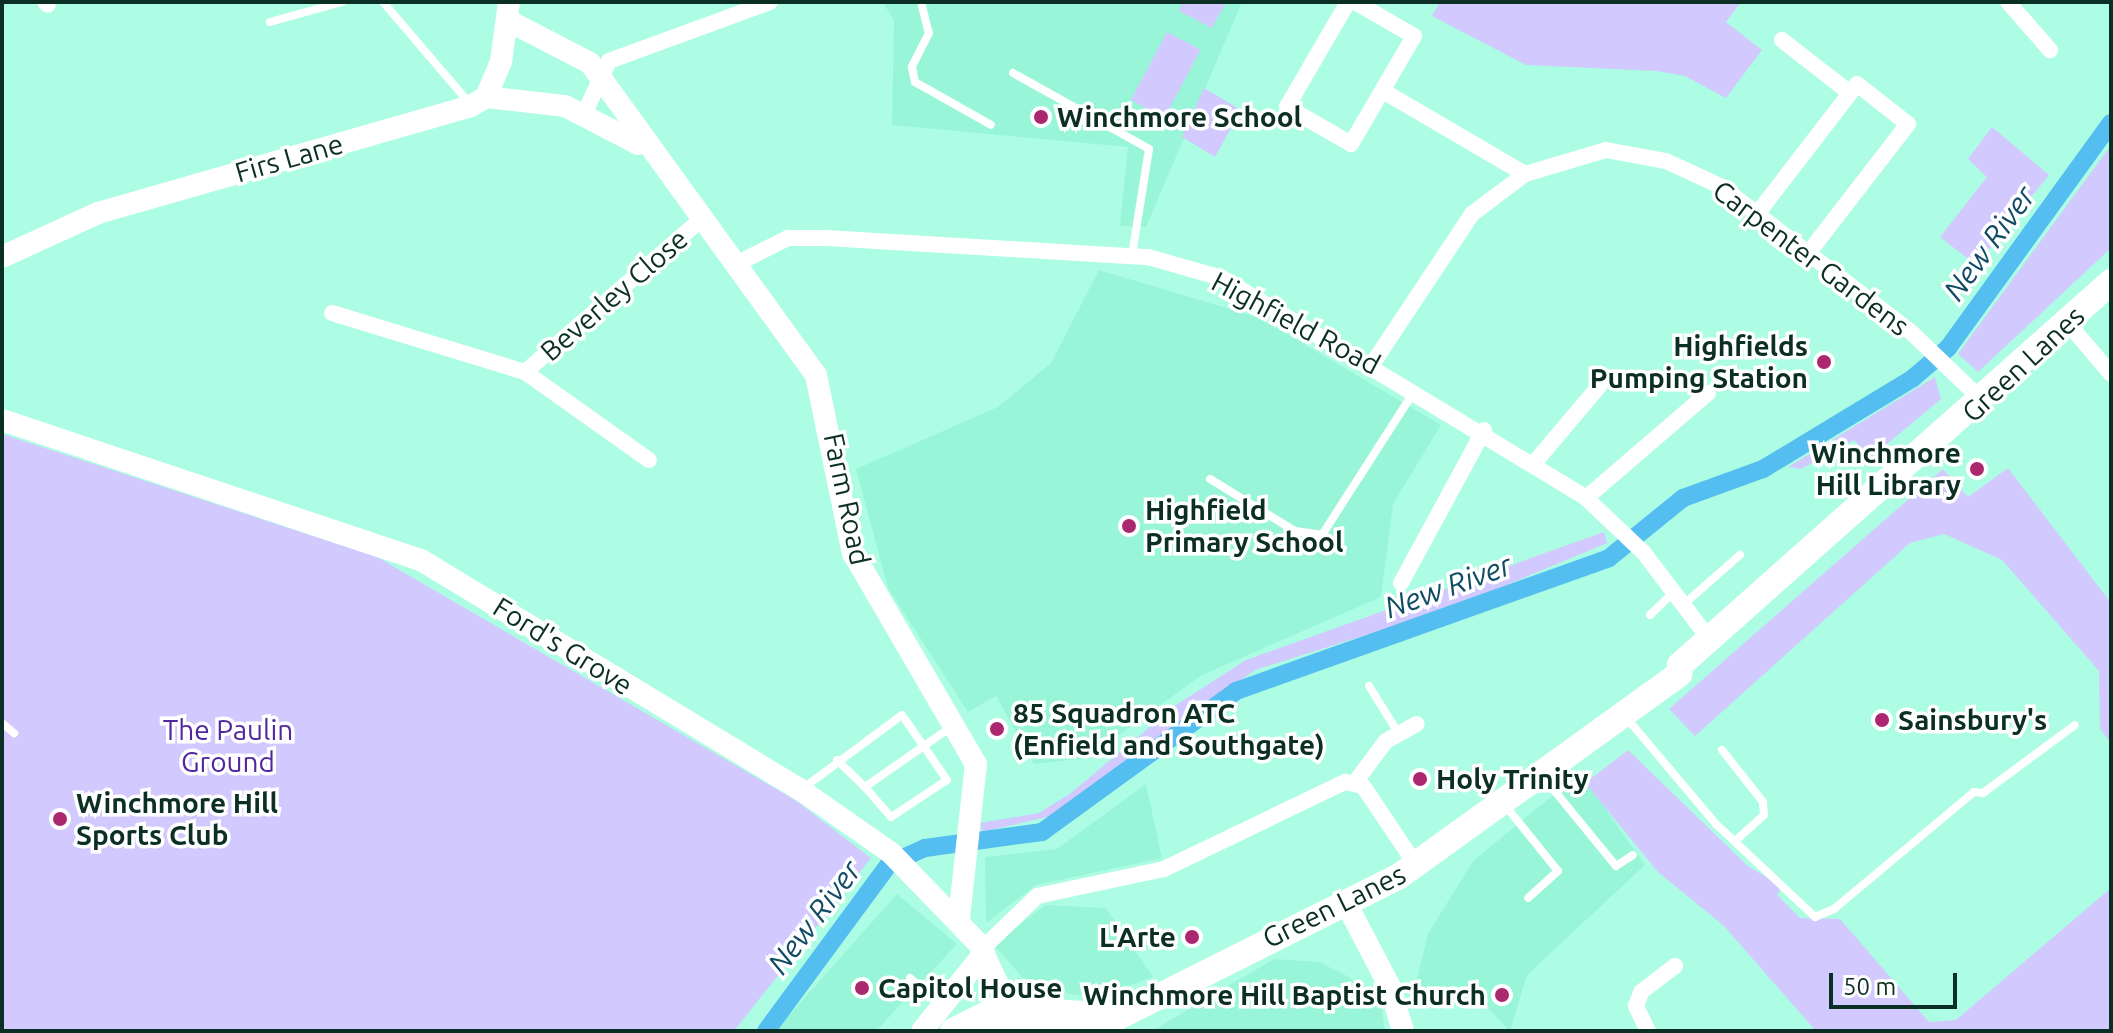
<!DOCTYPE html>
<style>
body{margin:0}
#map{position:relative;width:2113px;height:1033px;overflow:hidden;background:#acfde3;font-family:Ubuntu,sans-serif}
div>[style]{position:absolute}
[style*='--x']{left:calc(var(--x)*1px);top:calc(var(--y)*1px);width:calc(var(--w)*1px);rotate:calc(var(--a)*1deg)}
.built>*{inset:0;background:#99f5d8}
.green>*{inset:0;background:#d2c9fe;transform-origin:0 0}
.canal>*{height:18px;margin:-9px;padding:0 9px;transform-origin:9px;border-radius:9px;background:#54bef0}
.lane>*{height:8px;margin:-4px;padding:0 4px;transform-origin:4px;border-radius:4px;background:#fff}
.street>*{height:16px;margin:-8px;padding:0 8px;transform-origin:8px;border-radius:8px;background:#fff}
.secondary>*{height:22px;margin:-11px;padding:0 11px;transform-origin:11px;border-radius:11px;background:#fff}
.primary>*{height:26px;margin:-13px;padding:0 13px;transform-origin:13px;border-radius:13px;background:#fff}
.dots>*{width:22px;height:22px;translate:-50% -50%;box-sizing:border-box;border:4px solid #fff;border-radius:50%}
span{translate:-50% -50%;white-space:nowrap;text-align:center;line-height:1.15;-webkit-text-stroke:7px #fff;paint-order:stroke}
.poi-label{font-size:28px;color:#0b2e25;font-weight:700}
.left{translate:0 -50%;text-align:left}
.right{translate:-100% -50%;text-align:right}
.street-label{font-size:28px;color:#0b2e25}
.park-label{font-size:28px;color:#5127a0}
.water-label{font-size:30px;color:#104c65;font-style:italic}
.frame{position:absolute;inset:0;border:4px solid #0b2e25;pointer-events:none}
.scale{position:absolute;left:1829px;top:973px;width:128px;height:36px;box-sizing:border-box;border:4px solid #0b2e25;border-top:0;padding-left:10px;font-size:24px;line-height:28px;white-space:nowrap;color:#0b2e25;-webkit-text-stroke:6px #fff;paint-order:stroke}
</style>
<div id="map">
<div class="built">
<i style="clip-path:polygon(883px 2px,1242px 2px,1146px 227px,1120px 226px,1128px 147px,892px 125px,894px 21px)"></i>
<i style="clip-path:polygon(1099px 270px,1260px 318px,1441px 425px,1393px 504px,1381px 597px,1202px 675px,1087px 758px,1034px 764px,996px 696px,968px 712px,888px 588px,856px 469px,998px 407px,1051px 363px)"></i>
<i style="clip-path:polygon(1580px 773px,1645px 865px,1527px 975px,1510px 1031px,1467px 986px,1415px 988px,1428px 934px,1473px 861px)"></i>
<i style="clip-path:polygon(1146px 784px,1162px 858px,1036px 885px,986px 923px,985px 857px,1057px 849px)"></i>
<i style="clip-path:polygon(897px 894px,957px 944px,876px 1031px,775px 1031px)"></i>
<i style="clip-path:polygon(1045px 905px,1106px 908px,1153px 977px,1102px 995px,1078px 995px,1043px 990px,1021px 976px,994px 945px)"></i>
<i style="clip-path:polygon(1274px 959px,1319px 962px,1349px 977px,1381px 1006px,1385px 1031px,1152px 1031px)"></i>
</div>
<div class="green">
<i style="clip-path:polygon(1183px 2px,1226px 2px,1212px 28px,1179px 11px)"></i>
<i style="clip-path:polygon(1440px 2px,1741px 2px,1726px 22px,1762px 50px,1726px 98px,1685px 76px,1656px 71px,1526px 65px,1432px 16px)"></i>
<i style="left:1167px;top:32px;width:38px;height:77px;rotate:28deg"></i>
<i style="clip-path:polygon(1204px 88px,1241px 110px,1215px 157px,1182px 137px)"></i>
<i style="clip-path:polygon(1992px 127px,2049px 175px,1976px 265px,1940px 237px,1987px 177px,1968px 159px)"></i>
<i style="clip-path:polygon(2111px 145px,2111px 248px,1978px 372px,1958px 354px)"></i>
<i style="clip-path:polygon(1935px 377px,1941px 399px,1870px 458px,1854px 440px,1801px 469px,1788px 467px)"></i>
<i style="clip-path:polygon(2px 434px,377px 557px,795px 800px,871px 858px,734px 1031px,2px 1031px)"></i>
<i style="clip-path:polygon(2008px 468px,2111px 603px,2111px 743px,2100px 729px,2099px 671px,2002px 560px,1944px 534px,1910px 543px,1695px 736px,1669px 709px,1943px 469px,1968px 497px)"></i>
<i style="clip-path:polygon(1604px 532px,1607px 543px,1452px 608px,1255px 670px,1052px 816px,982px 832px,980px 823px,1039px 813px,1071px 793px,1176px 705px,1246px 660px)"></i>
<i style="clip-path:polygon(1628px 750px,1748px 866px,1782px 887px,1777px 895px,1800px 918px,1840px 919px,1929px 1022px,1956px 1020px,2111px 888px,2111px 1031px,1816px 1031px,1724px 926px,1658px 872px,1585px 783px)"></i>
</div>
<div class="canal">
<i style="--x:766;--y:1031;--w:207;--a:-53.6"></i>
<i style="--x:889;--y:864;--w:39;--a:-24"></i>
<i style="--x:925;--y:848;--w:118;--a:-7.8"></i>
<i style="--x:1042;--y:832;--w:240;--a:-36"></i>
<i style="--x:1236;--y:691;--w:396;--a:-19.6"></i>
<i style="--x:1609;--y:558;--w:95;--a:-39"></i>
<i style="--x:1683;--y:498;--w:85;--a:-19.9"></i>
<i style="--x:1763;--y:469;--w:175;--a:-31.2"></i>
<i style="--x:1913;--y:378;--w:46;--a:-40.6"></i>
<i style="--x:1948;--y:348;--w:278;--a:-54.1"></i>
</div>
<div class="lane">
<i style="--x:383;--y:2;--w:135;--a:49.5"></i>
<i style="--x:921;--y:2;--w:32;--a:76"></i>
<i style="--x:929;--y:33;--w:38;--a:117"></i>
<i style="--x:912;--y:67;--w:15;--a:79"></i>
<i style="--x:915;--y:82;--w:87;--a:29.5"></i>
<i style="--x:270;--y:22;--w:75;--a:-15.5"></i>
<i style="--x:1013;--y:73;--w:156;--a:29.2"></i>
<i style="--x:1149;--y:149;--w:107;--a:99.1"></i>
<i style="--x:1210;--y:479;--w:100;--a:31.5"></i>
<i style="--x:1295;--y:531;--w:27;--a:8"></i>
<i style="--x:1322;--y:535;--w:169;--a:-57.3"></i>
<i style="--x:1683;--y:605;--w:76;--a:-41.3"></i>
<i style="--x:1650;--y:615;--w:32;--a:-44"></i>
<i style="--x:1369;--y:686;--w:57;--a:58"></i>
<i style="--x:1625;--y:716;--w:141;--a:49.9"></i>
<i style="--x:1716;--y:824;--w:136;--a:43.2"></i>
<i style="--x:1815;--y:917;--w:21;--a:-23"></i>
<i style="--x:1834;--y:909;--w:182;--a:-39.9"></i>
<i style="--x:1974;--y:792;--w:9;--a:6"></i>
<i style="--x:1983;--y:793;--w:114;--a:-36.5"></i>
<i style="--x:2;--y:723;--w:16;--a:40"></i>
<i style="--x:1722;--y:750;--w:66;--a:51.7"></i>
<i style="--x:1763;--y:802;--w:13;--a:86"></i>
<i style="--x:1764;--y:815;--w:38;--a:138"></i>
<i style="--x:837;--y:760;--w:39;--a:44"></i>
<i style="--x:865;--y:787;--w:105;--a:-34.9"></i>
<i style="--x:1544;--y:778;--w:114;--a:50.7"></i>
<i style="--x:1616;--y:866;--w:20;--a:-33"></i>
<i style="--x:802;--y:789;--w:124;--a:-36.5"></i>
<i style="--x:902;--y:715;--w:79;--a:55.3"></i>
<i style="--x:947;--y:780;--w:67;--a:146.5"></i>
<i style="--x:891;--y:817;--w:40;--a:-131"></i>
<i style="--x:1504;--y:804;--w:86;--a:51.1"></i>
<i style="--x:1558;--y:871;--w:40;--a:138"></i>
<i style="--x:910;--y:978;--w:41;--a:41.1"></i>
</div>
<div class="street">
<i style="--x:45;--y:2;--w:4;--a:45"></i>
<i style="--x:1348;--y:2;--w:121;--a:120.2"></i>
<i style="--x:1287;--y:107;--w:74;--a:30"></i>
<i style="--x:1351;--y:144;--w:125;--a:-59.7"></i>
<i style="--x:1414;--y:36;--w:68;--a:-150"></i>
<i style="--x:2008;--y:2;--w:64;--a:48.8"></i>
<i style="--x:1782;--y:40;--w:86;--a:37.9"></i>
<i style="--x:1383;--y:91;--w:164;--a:30.3"></i>
<i style="--x:585;--y:112;--w:56;--a:-64.8"></i>
<i style="--x:609;--y:61;--w:171;--a:-20.1"></i>
<i style="--x:1757;--y:214;--w:164;--a:-52.4"></i>
<i style="--x:1857;--y:84;--w:65;--a:38.1"></i>
<i style="--x:1908;--y:124;--w:160;--a:127.7"></i>
<i style="--x:740;--y:262;--w:54;--a:-26.6"></i>
<i style="--x:788;--y:238;--w:38;--a:0"></i>
<i style="--x:826;--y:238;--w:323;--a:3.4"></i>
<i style="--x:1148;--y:257;--w:77;--a:15.8"></i>
<i style="--x:1222;--y:278;--w:425;--a:31.1"></i>
<i style="--x:1586;--y:498;--w:80;--a:43.5"></i>
<i style="--x:1644;--y:553;--w:109;--a:52.8"></i>
<i style="--x:332;--y:313;--w:202;--a:17"></i>
<i style="--x:525;--y:372;--w:152;--a:35.4"></i>
<i style="--x:2067;--y:322;--w:68;--a:49.8"></i>
<i style="--x:1373;--y:363;--w:179;--a:-56.4"></i>
<i style="--x:1472;--y:214;--w:66;--a:-37"></i>
<i style="--x:1525;--y:174;--w:84;--a:-16.5"></i>
<i style="--x:1606;--y:150;--w:61;--a:10.4"></i>
<i style="--x:1666;--y:161;--w:62;--a:24.9"></i>
<i style="--x:1722;--y:187;--w:240;--a:37.5"></i>
<i style="--x:1912;--y:333;--w:100;--a:43.8"></i>
<i style="--x:525;--y:372;--w:235;--a:-40.9"></i>
<i style="--x:1535;--y:462;--w:101;--a:-49.8"></i>
<i style="--x:1586;--y:498;--w:161;--a:-40.7"></i>
<i style="--x:1401;--y:583;--w:174;--a:-61.5"></i>
<i style="--x:1356;--y:781;--w:50;--a:-53.1"></i>
<i style="--x:1386;--y:741;--w:35;--a:-29"></i>
<i style="--x:982;--y:949;--w:76;--a:-43.9"></i>
<i style="--x:1037;--y:896;--w:130;--a:-12"></i>
<i style="--x:1164;--y:869;--w:201;--a:-25.7"></i>
<i style="--x:1345;--y:782;--w:18;--a:13"></i>
<i style="--x:1363;--y:786;--w:95;--a:56.1"></i>
<i style="--x:1648;--y:1031;--w:28;--a:-116"></i>
<i style="--x:1636;--y:1006;--w:15;--a:-70"></i>
<i style="--x:1641;--y:992;--w:43;--a:-37.4"></i>
</div>
<div class="secondary">
<i style="--x:507;--y:20;--w:93;--a:27.4"></i>
<i style="--x:590;--y:63;--w:385;--a:54.1"></i>
<i style="--x:816;--y:375;--w:182;--a:78.3"></i>
<i style="--x:853;--y:553;--w:244;--a:59.8"></i>
<i style="--x:976;--y:764;--w:156;--a:96.3"></i>
<i style="--x:486;--y:97;--w:80;--a:6.5"></i>
<i style="--x:565;--y:106;--w:82;--a:27.5"></i>
<i style="--x:2;--y:257;--w:106;--a:-24.6"></i>
<i style="--x:98;--y:213;--w:388;--a:-16"></i>
<i style="--x:471;--y:106;--w:17;--a:-31"></i>
<i style="--x:486;--y:97;--w:38;--a:-67"></i>
<i style="--x:501;--y:62;--w:61;--a:-82.4"></i>
<i style="--x:2;--y:420;--w:442;--a:18.5"></i>
<i style="--x:421;--y:560;--w:444;--a:31.2"></i>
<i style="--x:801;--y:790;--w:110;--a:35"></i>
<i style="--x:891;--y:853;--w:127;--a:46"></i>
<i style="--x:979;--y:944;--w:87;--a:64.9"></i>
<i style="--x:1346;--y:903;--w:95;--a:62.4"></i>
<i style="--x:1390;--y:987;--w:46;--a:73.5"></i>
<i style="--x:922;--y:1031;--w:100;--a:-51.5"></i>
</div>
<div class="primary">
<i style="--x:953;--y:1031;--w:49;--a:-26.6"></i>
<i style="--x:997;--y:1009;--w:122;--a:3.3"></i>
<i style="--x:996;--y:1031;--w:100;--a:-1.7"></i>
<i style="--x:1096;--y:1028;--w:338;--a:-26.6"></i>
<i style="--x:1398;--y:877;--w:347;--a:-35.8"></i>
<i style="--x:1679;--y:674;--w:9;--a:-84"></i>
<i style="--x:1680;--y:665;--w:577;--a:-41.63"></i>
</div>
<div class="dots">
<i style="left:1041px;top:117px;background:#ab2770"></i>
<i style="left:1824px;top:362px;background:#ab2770"></i>
<i style="left:1977px;top:469px;background:#ab2770"></i>
<i style="left:1129px;top:526px;background:#ab2770"></i>
<i style="left:1882px;top:720px;background:#ab2770"></i>
<i style="left:997px;top:729px;background:#ab2770"></i>
<i style="left:1420px;top:779px;background:#ab2770"></i>
<i style="left:60px;top:819px;background:#ab2770"></i>
<i style="left:1192px;top:937px;background:#ab2770"></i>
<i style="left:862px;top:988px;background:#ab2770"></i>
<i style="left:1502px;top:995px;background:#ab2770"></i>
</div>
<div class="poi-label">
<span class="left" style="left:1057px;top:117px">Winchmore School</span>
<span class="right" style="left:1808px;top:362px">Highfields<br>Pumping Station</span>
<span class="right" style="left:1961px;top:469px">Winchmore<br>Hill Library</span>
<span class="left" style="left:1145px;top:526px">Highfield<br>Primary School</span>
<span class="left" style="left:1013px;top:729px">85 Squadron ATC<br>(Enfield and Southgate)</span>
<span class="left" style="left:1898px;top:720px">Sainsbury's</span>
<span class="left" style="left:1436px;top:779px">Holy Trinity</span>
<span class="left" style="left:76px;top:819px">Winchmore Hill<br>Sports Club</span>
<span class="right" style="left:1176px;top:937px">L'Arte</span>
<span class="left" style="left:878px;top:988px">Capitol House</span>
<span class="right" style="left:1486px;top:995px">Winchmore Hill Baptist Church</span>
</div>
<div class="street-label">
<span style="left:289px;top:158px;rotate:-16deg">Firs Lane</span>
<span style="left:1811px;top:258px;rotate:37deg">Carpenter Gardens</span>
<span style="left:614px;top:295px;rotate:-41deg">Beverley Close</span>
<span style="left:1296px;top:323px;rotate:28deg">Highfield Road</span>
<span style="left:2023px;top:364px;rotate:-43deg">Green Lanes</span>
<span style="left:847px;top:499px;rotate:78deg">Farm Road</span>
<span style="left:563px;top:646px;rotate:32deg">Ford's Grove</span>
<span style="left:1334px;top:906px;rotate:-26deg">Green Lanes</span>
</div>
<div class="park-label">
<span style="left:228px;top:746px">The Paulin<br>Ground</span>
</div>
<div class="water-label">
<span style="left:1989px;top:243px;rotate:-54deg">New River</span>
<span style="left:1448px;top:586px;rotate:-20deg">New River</span>
<span style="left:814px;top:917px;rotate:-53deg">New River</span>
</div>
<div class="frame"></div>
<div class="scale">50 m</div>
</div>
